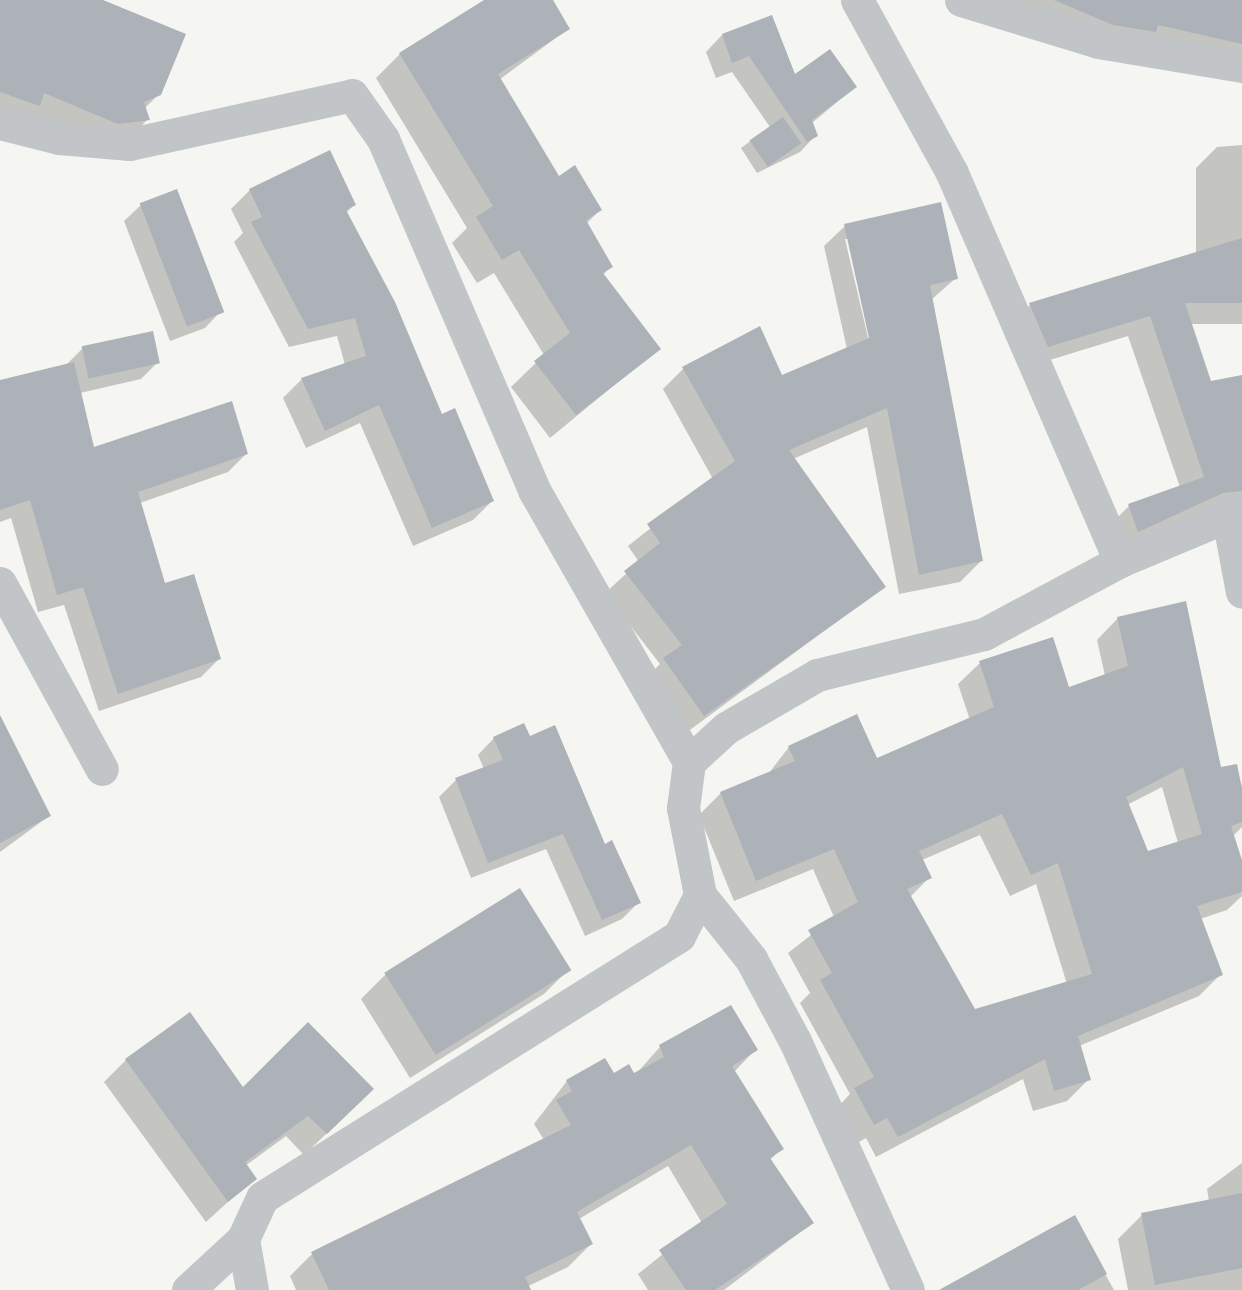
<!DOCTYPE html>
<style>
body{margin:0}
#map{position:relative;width:1242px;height:1290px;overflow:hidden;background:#f5f6f2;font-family:Jost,sans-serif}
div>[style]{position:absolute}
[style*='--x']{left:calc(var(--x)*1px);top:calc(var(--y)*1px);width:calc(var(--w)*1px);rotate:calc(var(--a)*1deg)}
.shadow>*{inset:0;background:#0003}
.building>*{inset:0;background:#acb2b8;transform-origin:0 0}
.street>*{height:33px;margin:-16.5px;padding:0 16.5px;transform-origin:16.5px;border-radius:16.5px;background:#c1c5c8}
span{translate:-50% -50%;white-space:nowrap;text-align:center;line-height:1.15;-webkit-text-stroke:7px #fff;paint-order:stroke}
</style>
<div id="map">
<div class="shadow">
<i style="clip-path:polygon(0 0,95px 0,159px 94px,144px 109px,148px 119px,124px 144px,0 124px)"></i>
<i style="clip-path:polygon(488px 0,551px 0,568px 29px,499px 80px,558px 179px,600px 210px,586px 224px,611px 266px,603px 275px,658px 349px,550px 438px,511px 387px,544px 355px,494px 273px,477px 283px,452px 243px,467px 228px,376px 78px,400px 54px)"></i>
<i style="clip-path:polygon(990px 0,1242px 0,1242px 67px)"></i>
<i style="clip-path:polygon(722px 35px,794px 76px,855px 87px,812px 123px,816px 135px,800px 152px,757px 173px,741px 148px,770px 127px,732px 72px,716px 78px,706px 52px)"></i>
<i style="clip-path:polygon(1242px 145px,1242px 324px,1190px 324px,1210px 383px,1242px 377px,1242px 513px,1117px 552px,1108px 527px,1129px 506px,1180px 487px,1128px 336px,1027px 367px,1009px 326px,1030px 305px,1196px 254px,1196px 168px,1217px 147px)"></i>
<i style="clip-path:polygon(250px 190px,354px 205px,346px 213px,441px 417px,492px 501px,473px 520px,413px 546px,360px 423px,306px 448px,283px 398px,302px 379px,345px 365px,337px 336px,289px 347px,234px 242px,243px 233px,231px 209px)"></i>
<i style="clip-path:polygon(176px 191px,221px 311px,205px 328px,170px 341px,124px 221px,141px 205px)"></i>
<i style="clip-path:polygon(evenodd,845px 226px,956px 278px,931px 300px,981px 561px,960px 582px,899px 594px,867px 427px,793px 459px,884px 587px,683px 735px,644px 680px,660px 664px,605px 593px,639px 562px,628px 546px,713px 479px,663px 389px,683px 369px,781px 377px,847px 349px,824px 246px,845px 226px,845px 239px,849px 239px,873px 346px,870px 346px,845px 239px)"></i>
<i style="clip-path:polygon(82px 349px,158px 362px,141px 379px,80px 393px,93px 450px,246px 454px,228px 472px,140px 503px,163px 586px,219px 659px,201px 677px,99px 711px,64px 605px,38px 612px,11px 518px,0 522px,0 382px,66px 365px)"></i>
<i style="clip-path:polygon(evenodd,1118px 618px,1219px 769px,1235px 766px,1242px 786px,1242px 827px,1233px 836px,1242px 896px,1227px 910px,1200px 919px,1221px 974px,1199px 996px,1079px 1046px,1089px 1079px,1067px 1101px,1033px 1111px,1023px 1079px,876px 1157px,866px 1138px,852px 1146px,834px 1111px,850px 1094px,800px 1003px,810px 993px,788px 953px,834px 917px,813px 869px,734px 901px,699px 815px,721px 793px,769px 773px,789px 747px,876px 760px,970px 720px,958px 684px,980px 663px,1068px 689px,1105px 676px,1097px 640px,1118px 618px,1162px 787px,1178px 843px,1147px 853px,1127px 805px,1162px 787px,1118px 618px,980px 835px,1010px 896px,1036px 884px,1067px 984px,974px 1011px,910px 897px,930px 877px,922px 860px,980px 835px)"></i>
<i style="clip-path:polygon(494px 738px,529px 738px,639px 902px,622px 919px,585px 936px,546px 849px,471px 878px,439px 797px,456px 780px,484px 769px,478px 755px)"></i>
<i style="clip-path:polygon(0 763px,49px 816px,0 852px)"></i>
<i style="clip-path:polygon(568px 970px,544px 994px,410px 1078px,361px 999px,386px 974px)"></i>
<i style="clip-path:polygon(660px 1047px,756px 1049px,734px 1072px,782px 1148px,770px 1160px,812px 1223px,724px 1290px,648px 1290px,638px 1274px,702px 1223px,668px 1166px,579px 1219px,591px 1244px,568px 1267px,520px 1290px,296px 1290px,290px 1276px,313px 1253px,544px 1140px,534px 1124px,567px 1081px,604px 1060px,613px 1076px,634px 1076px)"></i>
<i style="clip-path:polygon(126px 1060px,243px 1089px,350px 1111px,304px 1155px,286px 1136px,245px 1166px,254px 1178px,206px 1222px,104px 1082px)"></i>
<i style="clip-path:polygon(1242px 1163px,1242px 1290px,1128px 1290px,1118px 1239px,1142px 1215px,1209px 1201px,1207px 1189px)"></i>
<i style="clip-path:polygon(1074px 1218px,1114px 1290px,944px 1290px)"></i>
</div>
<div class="building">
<i style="clip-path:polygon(0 0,103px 0,186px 34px,161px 95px,144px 102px,150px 120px,118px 124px,44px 93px,40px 106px,0 92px)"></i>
<i style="clip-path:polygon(484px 0,553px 0,570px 29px,498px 74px,559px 176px,575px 165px,602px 210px,586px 220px,613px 267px,603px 273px,661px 349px,576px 415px,534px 361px,570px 333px,519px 250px,502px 260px,476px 217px,493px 206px,399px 53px)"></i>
<i style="clip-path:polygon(1054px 0,1242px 0,1242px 44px,1158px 25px,1156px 32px,1113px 25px)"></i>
<i style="clip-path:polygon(772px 15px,795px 74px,830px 49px,857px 87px,812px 120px,818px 136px,807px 142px,749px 56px,732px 63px,722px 34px)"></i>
<i style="left:783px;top:117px;width:32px;height:41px;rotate:55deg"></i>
<i style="clip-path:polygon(330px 150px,356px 205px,346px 210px,395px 302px,442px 414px,455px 408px,494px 501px,432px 528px,379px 405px,325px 431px,301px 378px,366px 356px,355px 318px,308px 329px,251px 222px,262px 217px,249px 189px)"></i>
<i style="left:177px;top:189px;width:132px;height:40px;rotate:69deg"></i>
<i style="clip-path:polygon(941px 202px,958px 279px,930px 285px,983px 561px,919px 575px,887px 408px,789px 450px,886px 587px,704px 716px,663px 658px,682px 645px,624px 571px,660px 543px,647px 524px,735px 461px,682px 367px,760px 326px,782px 375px,869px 338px,844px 224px)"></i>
<i style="clip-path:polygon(1242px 238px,1242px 303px,1185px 303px,1211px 381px,1242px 375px,1242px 491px,1223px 493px,1138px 532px,1128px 504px,1204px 477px,1150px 316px,1048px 347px,1029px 303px)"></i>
<i style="left:153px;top:331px;width:33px;height:73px;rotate:78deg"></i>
<i style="clip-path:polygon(74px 362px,94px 447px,232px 401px,248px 454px,138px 492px,165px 583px,194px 574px,221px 659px,118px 694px,83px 587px,57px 595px,30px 500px,0 510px,0 380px)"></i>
<i style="clip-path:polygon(evenodd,1186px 601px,1221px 767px,1237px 764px,1242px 789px,1242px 822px,1231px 826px,1242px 860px,1242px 892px,1197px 906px,1223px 975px,1078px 1036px,1091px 1080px,1054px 1091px,1045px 1059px,898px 1137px,887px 1118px,874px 1125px,854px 1088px,874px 1077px,820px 980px,832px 973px,808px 930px,858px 902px,834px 849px,756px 881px,720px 792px,795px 761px,788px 746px,857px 714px,877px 758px,994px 707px,979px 661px,1053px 637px,1069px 687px,1128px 666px,1117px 617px,1186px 601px,1183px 767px,1202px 834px,1148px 851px,1126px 797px,1183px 767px,1186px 601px,1002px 814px,1031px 875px,1058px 863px,1092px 974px,975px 1009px,907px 889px,932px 878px,919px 851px,1002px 814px)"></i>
<i style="clip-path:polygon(0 715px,51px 816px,0 843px)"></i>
<i style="clip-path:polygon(524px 723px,530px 736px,555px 725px,605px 844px,612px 840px,641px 903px,602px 920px,563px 834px,488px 863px,455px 778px,503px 760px,493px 737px)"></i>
<i style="left:520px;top:888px;width:97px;height:160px;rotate:58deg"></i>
<i style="clip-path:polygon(731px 1005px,758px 1050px,732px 1066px,784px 1149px,770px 1158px,814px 1223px,715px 1290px,686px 1290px,659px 1250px,727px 1204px,691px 1145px,577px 1212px,593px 1244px,525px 1277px,531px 1290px,329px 1290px,311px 1252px,571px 1125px,556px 1100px,572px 1091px,566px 1080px,605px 1058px,614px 1073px,629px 1064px,634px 1073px,664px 1057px,659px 1045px)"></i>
<i style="clip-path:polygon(190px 1012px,243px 1087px,308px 1022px,374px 1089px,327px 1134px,308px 1116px,245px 1162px,257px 1179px,228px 1202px,125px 1059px)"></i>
<i style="clip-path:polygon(1242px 1193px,1242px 1268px,1155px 1285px,1141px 1213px)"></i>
<i style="clip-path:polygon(1075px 1215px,1107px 1274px,1078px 1290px,939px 1290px)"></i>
</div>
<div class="street">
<i style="--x:857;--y:0;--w:197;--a:61.2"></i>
<i style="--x:952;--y:173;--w:423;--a:66.6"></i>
<i style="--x:961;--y:0;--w:143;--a:17"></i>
<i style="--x:1098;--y:42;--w:146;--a:9.5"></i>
<i style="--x:0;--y:123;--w:61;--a:14.3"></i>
<i style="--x:59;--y:138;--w:71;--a:4.8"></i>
<i style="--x:130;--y:144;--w:227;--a:-12.4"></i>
<i style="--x:352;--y:95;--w:54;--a:54.8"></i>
<i style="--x:383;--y:139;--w:382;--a:66.7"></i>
<i style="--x:534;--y:490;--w:313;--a:60.3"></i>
<i style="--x:689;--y:762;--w:46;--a:97.4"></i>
<i style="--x:683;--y:808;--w:89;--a:78.9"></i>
<i style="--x:700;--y:895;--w:46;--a:117.1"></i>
<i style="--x:679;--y:936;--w:492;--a:147.9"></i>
<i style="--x:262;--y:1198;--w:45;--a:114.9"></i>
<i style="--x:243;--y:1239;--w:75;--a:137.2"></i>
<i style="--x:1227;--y:512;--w:81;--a:79.4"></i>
<i style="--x:0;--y:583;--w:212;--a:61.3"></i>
<i style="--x:689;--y:762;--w:50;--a:-42.6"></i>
<i style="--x:726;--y:728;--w:105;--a:-30.2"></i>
<i style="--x:817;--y:675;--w:172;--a:-13.8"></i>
<i style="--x:984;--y:634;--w:154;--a:-28.2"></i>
<i style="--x:1120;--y:561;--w:132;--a:-22.7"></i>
<i style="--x:700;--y:895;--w:82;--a:51.4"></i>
<i style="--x:751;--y:959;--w:93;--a:61.8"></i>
<i style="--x:795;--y:1041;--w:273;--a:65.6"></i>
<i style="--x:243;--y:1239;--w:52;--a:80"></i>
</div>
</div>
